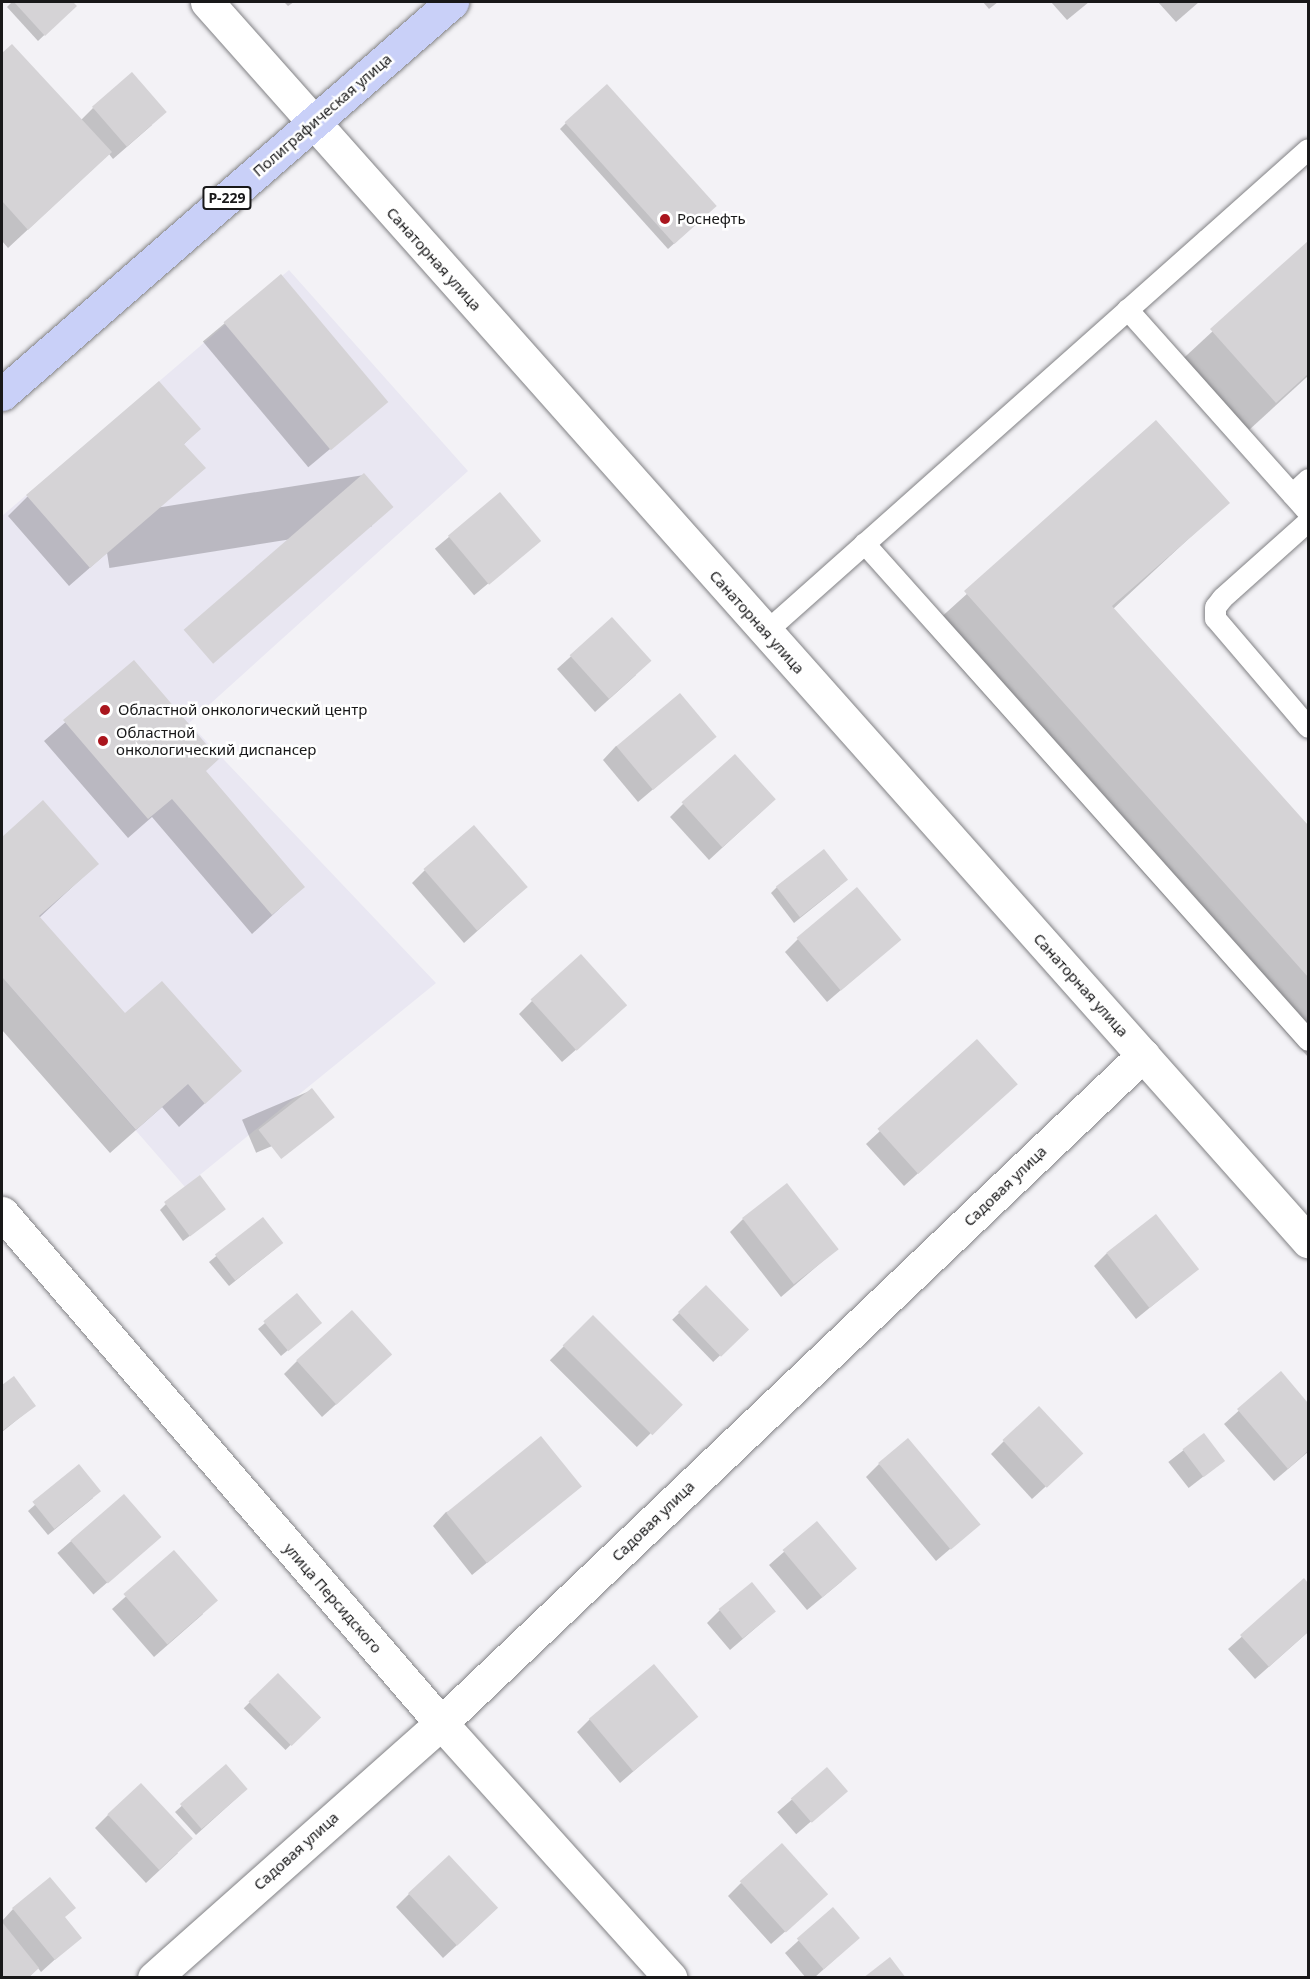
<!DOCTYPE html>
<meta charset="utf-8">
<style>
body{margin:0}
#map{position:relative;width:1310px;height:1979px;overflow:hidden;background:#f3f2f6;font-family:"Noto Sans",sans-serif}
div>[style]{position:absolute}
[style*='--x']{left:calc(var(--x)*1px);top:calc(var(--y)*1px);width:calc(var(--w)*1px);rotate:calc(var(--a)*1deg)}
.built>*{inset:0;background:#e9e7f2}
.shadow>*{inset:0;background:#0003;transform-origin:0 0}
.building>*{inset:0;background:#d5d3d6;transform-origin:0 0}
.roads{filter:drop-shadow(0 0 2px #828285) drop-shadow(0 0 2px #828285)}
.service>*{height:21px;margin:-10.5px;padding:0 10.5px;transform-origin:10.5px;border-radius:10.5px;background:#fff}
.minor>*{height:33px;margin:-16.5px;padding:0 16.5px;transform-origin:16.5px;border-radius:16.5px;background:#fff}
.primary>*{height:33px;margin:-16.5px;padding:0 16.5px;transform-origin:16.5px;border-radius:16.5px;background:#c9d0f8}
.dots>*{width:16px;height:16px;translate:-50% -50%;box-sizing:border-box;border:3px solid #fff;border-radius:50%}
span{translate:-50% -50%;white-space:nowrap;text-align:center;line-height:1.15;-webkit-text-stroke:5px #fff;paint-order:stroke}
.shield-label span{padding:2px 4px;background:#fff;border:2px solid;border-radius:4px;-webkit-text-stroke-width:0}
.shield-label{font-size:14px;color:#181819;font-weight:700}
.street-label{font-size:15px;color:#181819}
.poi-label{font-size:15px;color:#181819}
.left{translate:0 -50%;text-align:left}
.frame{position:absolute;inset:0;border:3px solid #181819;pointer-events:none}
</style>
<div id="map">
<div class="built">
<i style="clip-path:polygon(289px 270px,468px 471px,189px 723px,436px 983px,185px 1187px,2px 977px,2px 516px)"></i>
</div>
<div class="shadow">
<i style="clip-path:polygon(12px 2px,71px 2px,75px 6px,38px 41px,7px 7px)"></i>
<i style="clip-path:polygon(284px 2px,294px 2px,288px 6px)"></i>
<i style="clip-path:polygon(983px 2px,998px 2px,989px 9px)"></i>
<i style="clip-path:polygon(1051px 2px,1089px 2px,1067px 20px)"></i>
<i style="clip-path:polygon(1158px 2px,1199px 2px,1176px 22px)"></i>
<i style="clip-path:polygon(12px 46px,81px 120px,93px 108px,152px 125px,113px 159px,109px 154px,8px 248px,2px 241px,2px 55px)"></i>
<i style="clip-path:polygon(566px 123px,709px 212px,668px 249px,560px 129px)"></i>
<i style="clip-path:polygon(1308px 243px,1308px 376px,1238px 440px,1173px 368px)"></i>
<i style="left:281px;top:276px;width:164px;height:102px;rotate:50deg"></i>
<i style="clip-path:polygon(1156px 423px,1227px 503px,1113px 609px,1308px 828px,1308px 1057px,927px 630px)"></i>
<i style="clip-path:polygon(199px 429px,183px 445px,204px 468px,69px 586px,8px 516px,27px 497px)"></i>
<i style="left:364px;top:475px;width:52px;height:266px;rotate:81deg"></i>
<i style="left:500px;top:494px;width:61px;height:85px;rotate:50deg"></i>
<i style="clip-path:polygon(612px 619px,636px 675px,595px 712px,557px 669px)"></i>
<i style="clip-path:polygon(134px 662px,204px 771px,303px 887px,252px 934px,152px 817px,128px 838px,44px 741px)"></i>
<i style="clip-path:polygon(715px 737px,638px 802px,603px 760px,616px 746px)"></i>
<i style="clip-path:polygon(43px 802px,97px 864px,39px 918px,124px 1015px,240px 1071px,179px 1127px,162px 1107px,110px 1153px,2px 1030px,2px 839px)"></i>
<i style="clip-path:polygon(683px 804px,761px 812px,709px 860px,670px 817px)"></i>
<i style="clip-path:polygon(425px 870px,512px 900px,464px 943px,412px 883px)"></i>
<i style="clip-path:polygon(840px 886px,794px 923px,771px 893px,777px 887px)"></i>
<i style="clip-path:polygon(798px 939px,899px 940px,827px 1002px,785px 952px)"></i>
<i style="clip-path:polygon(532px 1001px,611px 1019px,562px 1062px,519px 1014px)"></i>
<i style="clip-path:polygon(977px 1041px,1002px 1097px,904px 1186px,866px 1144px)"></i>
<i style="left:312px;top:1090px;width:36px;height:76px;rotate:67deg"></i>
<i style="clip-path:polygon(166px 1204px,217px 1215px,183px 1241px,160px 1210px)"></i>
<i style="clip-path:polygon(262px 1219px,275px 1249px,229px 1286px,209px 1262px)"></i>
<i style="clip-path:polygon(743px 1219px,837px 1249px,781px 1297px,730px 1232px)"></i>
<i style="clip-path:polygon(1107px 1253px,1197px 1269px,1136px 1319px,1094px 1266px)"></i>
<i style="left:706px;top:1287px;width:59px;height:47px;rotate:46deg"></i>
<i style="clip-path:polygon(297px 1296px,313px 1329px,281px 1356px,258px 1329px)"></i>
<i style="left:593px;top:1317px;width:123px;height:61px;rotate:45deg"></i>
<i style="clip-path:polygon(297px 1361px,376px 1368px,322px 1417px,284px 1374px)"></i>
<i style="clip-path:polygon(1281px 1373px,1308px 1405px,1308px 1452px,1274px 1481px,1224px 1424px)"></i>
<i style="clip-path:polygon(14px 1378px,34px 1406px,2px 1432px,2px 1387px)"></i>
<i style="left:1203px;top:1435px;width:33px;height:44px;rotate:52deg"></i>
<i style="clip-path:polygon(1004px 1441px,1067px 1467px,1032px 1499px,991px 1454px)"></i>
<i style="clip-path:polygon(879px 1464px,978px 1525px,936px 1561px,866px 1477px)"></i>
<i style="clip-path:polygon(79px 1466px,93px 1498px,48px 1535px,28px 1511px)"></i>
<i style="clip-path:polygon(580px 1487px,472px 1575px,433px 1526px,446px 1512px)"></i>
<i style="left:123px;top:1496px;width:55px;height:87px;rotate:49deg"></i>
<i style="clip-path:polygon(817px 1523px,842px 1581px,807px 1610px,769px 1565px)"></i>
<i style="clip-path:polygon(174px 1553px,203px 1614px,154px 1657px,112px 1609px)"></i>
<i style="clip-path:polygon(1304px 1581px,1308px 1586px,1308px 1632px,1255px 1679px,1228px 1649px)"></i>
<i style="clip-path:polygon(720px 1610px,774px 1612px,730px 1650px,707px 1623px)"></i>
<i style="left:277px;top:1675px;width:59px;height:47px;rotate:45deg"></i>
<i style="clip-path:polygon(696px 1717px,620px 1783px,577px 1732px,590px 1719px)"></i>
<i style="clip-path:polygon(226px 1766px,240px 1795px,196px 1835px,175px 1812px)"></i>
<i style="left:827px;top:1769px;width:29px;height:66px;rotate:49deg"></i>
<i style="clip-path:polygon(108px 1815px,178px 1853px,146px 1883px,95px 1828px)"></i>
<i style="clip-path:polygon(741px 1883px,813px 1907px,771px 1944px,728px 1896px)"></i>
<i style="clip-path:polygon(409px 1894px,483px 1921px,443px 1958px,396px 1907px)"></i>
<i style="clip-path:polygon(13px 1909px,64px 1918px,80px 1937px,41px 1972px,38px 1968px,28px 1978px,2px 1978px,2px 1921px)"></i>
<i style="clip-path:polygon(833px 1909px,858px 1938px,814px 1978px,806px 1978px,785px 1953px)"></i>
</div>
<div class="building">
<i style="clip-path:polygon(14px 2px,73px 2px,77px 6px,45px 36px)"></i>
<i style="clip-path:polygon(12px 44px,112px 152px,28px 230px,2px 201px,2px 53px)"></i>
<i style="left:132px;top:72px;width:53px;height:53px;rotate:49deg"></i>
<i style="left:607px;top:84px;width:164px;height:57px;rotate:48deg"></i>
<i style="clip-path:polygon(1308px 241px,1308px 374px,1276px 403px,1210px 329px)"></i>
<i style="left:281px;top:274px;width:167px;height:75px;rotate:50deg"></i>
<i style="clip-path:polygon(159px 381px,201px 429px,184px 444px,206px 468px,90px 568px,26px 495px)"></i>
<i style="clip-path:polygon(1156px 420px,1230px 503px,1112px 606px,1308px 825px,1308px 977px,964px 591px)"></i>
<i style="left:364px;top:473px;width:45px;height:239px;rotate:49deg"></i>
<i style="left:500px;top:492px;width:64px;height:68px;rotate:50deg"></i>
<i style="left:612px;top:617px;width:59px;height:57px;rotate:48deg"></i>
<i style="clip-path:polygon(134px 660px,219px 759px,206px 771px,305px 887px,272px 915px,172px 799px,148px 819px,63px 720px)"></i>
<i style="left:680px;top:693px;width:57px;height:83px;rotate:50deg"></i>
<i style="left:735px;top:754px;width:61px;height:72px;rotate:48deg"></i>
<i style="clip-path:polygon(43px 800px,99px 864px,39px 916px,125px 1013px,162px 981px,242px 1071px,205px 1104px,188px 1084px,136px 1130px,2px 977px,2px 837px)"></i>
<i style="left:474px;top:825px;width:82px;height:67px;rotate:49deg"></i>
<i style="left:824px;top:849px;width:39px;height:61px;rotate:52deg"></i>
<i style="left:857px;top:887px;width:69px;height:79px;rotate:50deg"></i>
<i style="left:581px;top:954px;width:69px;height:68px;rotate:48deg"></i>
<i style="left:977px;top:1039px;width:61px;height:134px;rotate:48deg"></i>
<i style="left:312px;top:1088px;width:37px;height:68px;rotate:52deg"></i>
<i style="left:200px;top:1175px;width:43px;height:45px;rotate:53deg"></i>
<i style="left:787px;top:1183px;width:84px;height:57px;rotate:52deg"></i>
<i style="left:1156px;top:1214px;width:70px;height:63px;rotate:52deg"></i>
<i style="left:263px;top:1217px;width:33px;height:61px;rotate:52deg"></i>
<i style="left:706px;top:1285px;width:62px;height:39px;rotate:46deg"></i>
<i style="left:297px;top:1293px;width:39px;height:44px;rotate:50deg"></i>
<i style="left:352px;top:1310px;width:60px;height:75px;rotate:48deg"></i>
<i style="left:593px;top:1315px;width:127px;height:43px;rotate:45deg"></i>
<i style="clip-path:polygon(1281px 1371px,1308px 1403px,1308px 1451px,1288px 1469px,1237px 1409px)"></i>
<i style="clip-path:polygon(14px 1376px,36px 1406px,2px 1431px,2px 1385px)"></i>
<i style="left:1039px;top:1406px;width:65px;height:50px;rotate:47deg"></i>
<i style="left:1204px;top:1433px;width:35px;height:27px;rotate:53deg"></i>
<i style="left:541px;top:1436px;width:65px;height:122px;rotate:51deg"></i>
<i style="left:908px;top:1438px;width:113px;height:39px;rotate:50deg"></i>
<i style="left:79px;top:1464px;width:35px;height:60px;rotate:51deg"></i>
<i style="left:124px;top:1494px;width:57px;height:71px;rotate:49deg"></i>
<i style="left:817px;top:1521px;width:62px;height:45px;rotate:50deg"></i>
<i style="left:174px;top:1550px;width:67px;height:67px;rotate:49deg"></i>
<i style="clip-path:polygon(1304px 1578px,1308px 1583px,1308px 1632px,1269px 1667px,1240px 1635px)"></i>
<i style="left:752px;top:1582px;width:38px;height:43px;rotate:51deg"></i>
<i style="left:654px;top:1664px;width:69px;height:85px;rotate:50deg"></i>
<i style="left:278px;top:1673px;width:62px;height:41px;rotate:46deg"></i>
<i style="left:226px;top:1764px;width:33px;height:61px;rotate:49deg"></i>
<i style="left:827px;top:1767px;width:32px;height:48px;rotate:49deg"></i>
<i style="left:141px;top:1783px;width:76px;height:46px;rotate:47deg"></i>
<i style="left:782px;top:1843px;width:69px;height:57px;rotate:48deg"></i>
<i style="left:449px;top:1855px;width:72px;height:56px;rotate:47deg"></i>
<i style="clip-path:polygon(50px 1877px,76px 1908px,65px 1917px,82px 1938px,55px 1960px,12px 1908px)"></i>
<i style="left:833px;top:1907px;width:41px;height:48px;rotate:49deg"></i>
<i style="clip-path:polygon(2px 1922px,39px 1968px,28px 1978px,2px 1978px)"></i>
<i style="clip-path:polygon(890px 1957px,906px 1978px,863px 1978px)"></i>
</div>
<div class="roads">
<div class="service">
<i style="--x:1127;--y:309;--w:272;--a:48.3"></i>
<i style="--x:1292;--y:494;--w:22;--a:-43"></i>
<i style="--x:1308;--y:521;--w:115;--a:138.2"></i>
<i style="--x:1222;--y:598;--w:11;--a:128"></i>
<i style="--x:1215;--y:607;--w:11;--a:90"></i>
<i style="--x:1215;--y:618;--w:143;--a:49.5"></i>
<i style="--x:864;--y:543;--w:666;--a:48.22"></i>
<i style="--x:766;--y:631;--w:725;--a:-41.65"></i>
</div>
<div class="minor">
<i style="--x:207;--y:2;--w:1658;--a:48.38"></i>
<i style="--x:2;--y:1213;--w:673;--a:49.28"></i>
<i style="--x:441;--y:1723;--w:343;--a:48"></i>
<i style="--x:154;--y:1978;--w:384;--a:-41.6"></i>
<i style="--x:441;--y:1723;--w:969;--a:-43.58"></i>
</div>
<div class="primary">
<i style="--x:2;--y:394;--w:597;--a:-41.06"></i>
</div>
</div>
<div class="dots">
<i style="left:665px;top:219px;background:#aa151d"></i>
<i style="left:105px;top:710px;background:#aa151d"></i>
<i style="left:103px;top:741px;background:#aa151d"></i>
</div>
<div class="shield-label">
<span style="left:227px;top:198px">Р-229</span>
</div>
<div class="street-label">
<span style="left:322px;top:115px;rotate:-41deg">Полиграфическая улица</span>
<span style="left:434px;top:259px;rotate:48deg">Санаторная улица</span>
<span style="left:757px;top:622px;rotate:48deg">Санаторная улица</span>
<span style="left:1081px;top:985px;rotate:48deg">Санаторная улица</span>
<span style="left:1005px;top:1186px;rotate:-44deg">Садовая улица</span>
<span style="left:653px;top:1521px;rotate:-44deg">Садовая улица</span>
<span style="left:333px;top:1598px;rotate:49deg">улица Персидского</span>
<span style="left:296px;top:1851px;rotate:-42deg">Садовая улица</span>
</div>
<div class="poi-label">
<span class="left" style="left:677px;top:219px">Роснефть</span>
<span class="left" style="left:118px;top:710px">Областной онкологический центр</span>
<span class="left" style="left:116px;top:741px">Областной<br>онкологический диспансер</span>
</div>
<div class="frame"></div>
</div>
